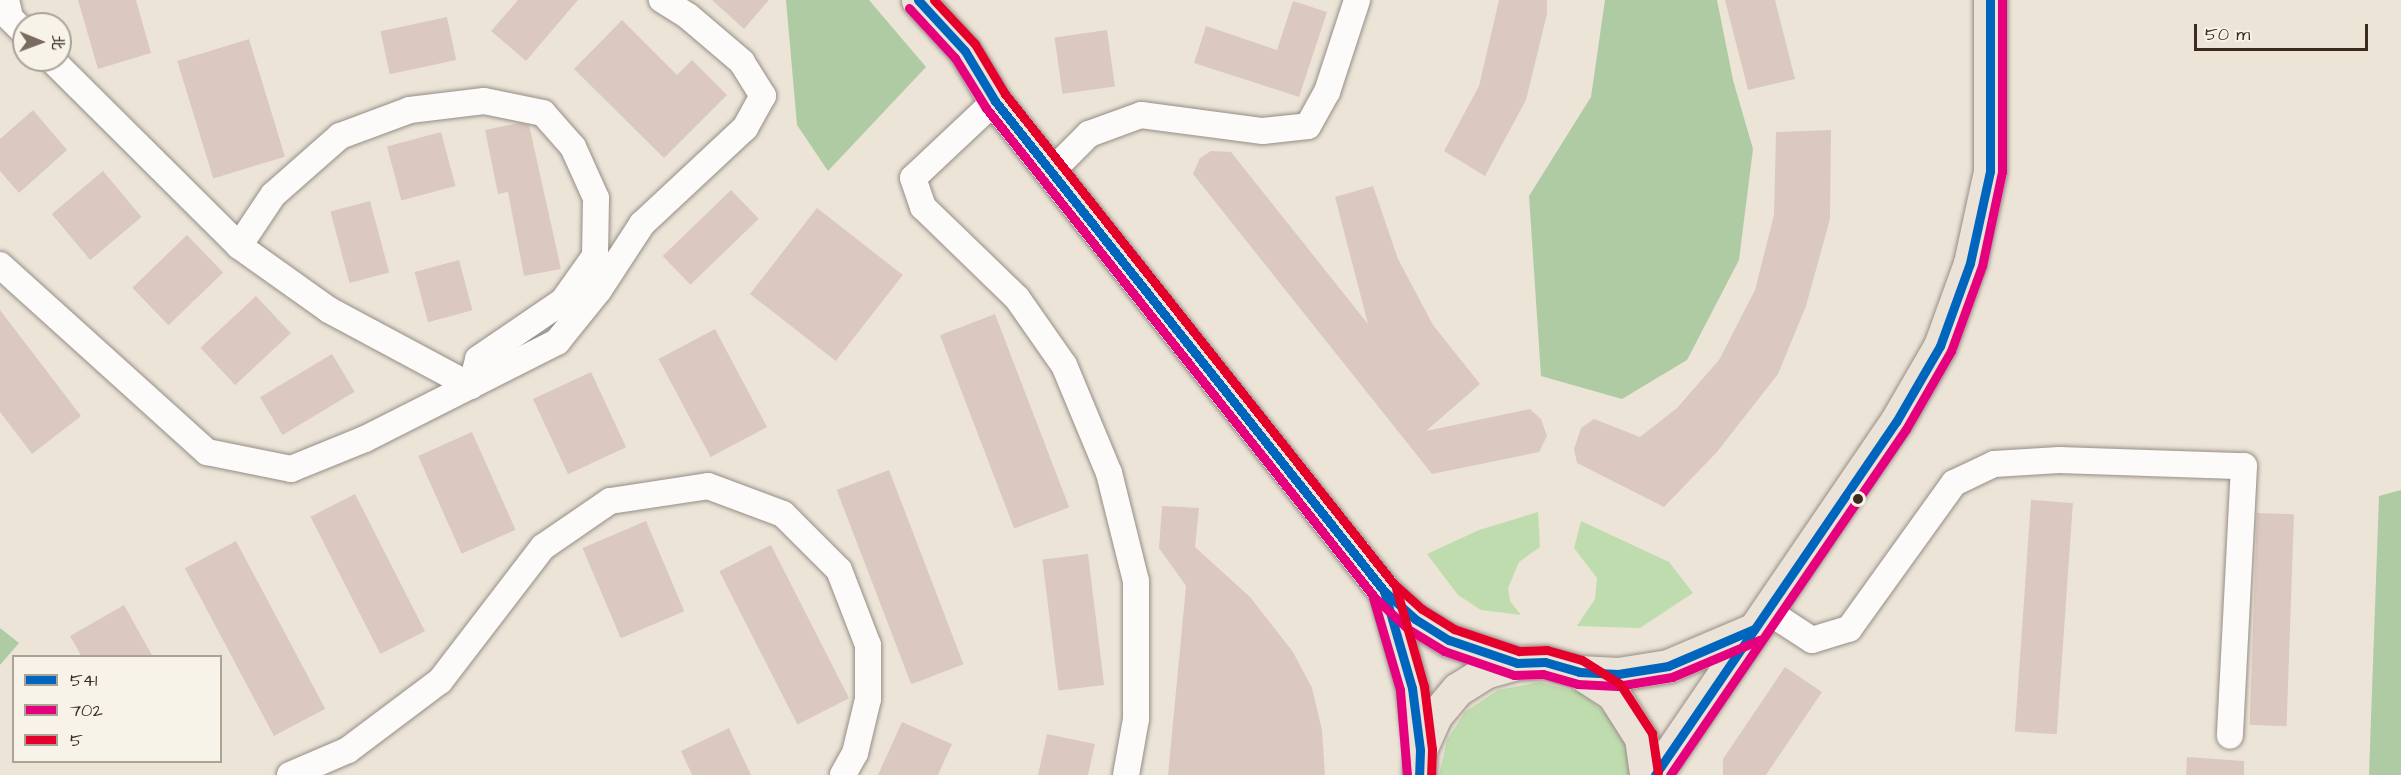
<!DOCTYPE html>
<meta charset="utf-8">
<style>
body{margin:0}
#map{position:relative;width:2401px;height:775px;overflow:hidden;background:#ede4d8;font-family:"Architects Daughter","LXGW WenKai TC",sans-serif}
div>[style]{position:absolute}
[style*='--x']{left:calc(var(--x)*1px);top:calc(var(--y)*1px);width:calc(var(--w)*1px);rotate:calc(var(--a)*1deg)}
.green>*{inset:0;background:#bfdcae}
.forest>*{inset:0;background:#aecba3}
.building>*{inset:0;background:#dbc9c0;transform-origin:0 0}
.roads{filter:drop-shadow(0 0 2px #958e86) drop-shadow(0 0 2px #958e86)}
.minor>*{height:26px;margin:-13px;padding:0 13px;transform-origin:13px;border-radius:13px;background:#fcfbf9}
.major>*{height:33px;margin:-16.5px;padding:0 16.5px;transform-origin:16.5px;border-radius:16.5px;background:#ebe3d8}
.bus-1>*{height:9px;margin:-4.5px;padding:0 4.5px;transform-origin:4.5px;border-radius:4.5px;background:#0065bd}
.bus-2>*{height:9px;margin:-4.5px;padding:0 4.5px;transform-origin:4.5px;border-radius:4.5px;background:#e5007d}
.bus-3>*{height:9px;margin:-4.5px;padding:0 4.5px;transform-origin:4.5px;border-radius:4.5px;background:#e4002b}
.dots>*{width:16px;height:16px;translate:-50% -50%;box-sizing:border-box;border:3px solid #f7f3e8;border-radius:50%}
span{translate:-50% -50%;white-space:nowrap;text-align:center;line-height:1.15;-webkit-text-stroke:4.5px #f7f3e8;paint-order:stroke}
.legend{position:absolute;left:12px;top:655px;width:210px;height:108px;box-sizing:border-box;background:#f7f3e8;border:2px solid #aca397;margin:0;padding:8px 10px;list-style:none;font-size:18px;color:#3b2a1e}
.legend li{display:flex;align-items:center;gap:12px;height:30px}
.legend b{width:30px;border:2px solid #aca397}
.north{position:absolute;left:12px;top:12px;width:60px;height:60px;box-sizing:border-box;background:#f7f3e8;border:2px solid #aca397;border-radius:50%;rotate:91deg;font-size:16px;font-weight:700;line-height:24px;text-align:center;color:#3b2a1e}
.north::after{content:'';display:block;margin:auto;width:21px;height:27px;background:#796b5f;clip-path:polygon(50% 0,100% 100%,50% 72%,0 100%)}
.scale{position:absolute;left:2194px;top:24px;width:174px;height:27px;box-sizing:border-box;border:3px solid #3b2a1e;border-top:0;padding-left:8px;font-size:18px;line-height:21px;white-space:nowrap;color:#3b2a1e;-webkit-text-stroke:4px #f7f3e8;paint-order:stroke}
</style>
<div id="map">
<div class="green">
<i style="clip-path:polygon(1538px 512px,1540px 547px,1519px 562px,1508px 588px,1510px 601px,1521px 615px,1481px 610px,1458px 595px,1427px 554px,1479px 530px)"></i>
<i style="clip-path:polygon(1581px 521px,1669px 562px,1693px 593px,1640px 628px,1577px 626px,1595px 599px,1597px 578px,1574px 548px)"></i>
<i style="clip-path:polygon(1540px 682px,1581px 693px,1607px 714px,1626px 745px,1631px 775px,1439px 775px,1447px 740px,1465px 712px,1498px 690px)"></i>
</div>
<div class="forest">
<i style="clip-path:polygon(786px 0,869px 0,926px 67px,828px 171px,797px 125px)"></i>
<i style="clip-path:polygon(1605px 0,1717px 0,1733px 80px,1753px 149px,1739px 260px,1687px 360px,1622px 399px,1541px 376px,1529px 196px,1591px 97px)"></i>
<i style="clip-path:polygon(2401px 490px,2401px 775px,2369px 775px,2379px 496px)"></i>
<i style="clip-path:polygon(0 628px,19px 643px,0 665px)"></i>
</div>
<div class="building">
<i style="clip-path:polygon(78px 0,136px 0,151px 53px,98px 69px)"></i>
<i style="clip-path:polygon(518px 0,578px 0,526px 61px,491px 31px)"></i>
<i style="clip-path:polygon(712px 0,769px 0,744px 29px)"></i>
<i style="clip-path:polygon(1499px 0,1547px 0,1547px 14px,1526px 100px,1485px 176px,1444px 151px,1479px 86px)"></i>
<i style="clip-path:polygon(1725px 0,1775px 0,1795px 79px,1748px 90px)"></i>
<i style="clip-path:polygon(1293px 1px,1327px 12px,1299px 97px,1194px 63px,1206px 26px,1277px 50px)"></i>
<i style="left:447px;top:17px;width:44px;height:68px;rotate:78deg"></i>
<i style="clip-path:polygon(622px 20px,677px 75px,692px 60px,727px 95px,664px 158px,574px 69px)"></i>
<i style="left:1107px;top:30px;width:57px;height:53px;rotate:82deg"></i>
<i style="left:249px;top:39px;width:123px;height:75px;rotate:73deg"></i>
<i style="clip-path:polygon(33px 110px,67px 150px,19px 193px,0 171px,0 139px)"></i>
<i style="clip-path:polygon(519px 123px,529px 125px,561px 269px,524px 276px,508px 192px,498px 194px,485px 130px)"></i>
<i style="clip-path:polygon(1831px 130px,1830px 219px,1806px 306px,1778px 374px,1717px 452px,1664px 507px,1577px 463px,1574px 449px,1581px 428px,1594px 419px,1640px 437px,1677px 408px,1719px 360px,1755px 290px,1774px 215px,1776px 132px)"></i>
<i style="left:441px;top:132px;width:56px;height:56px;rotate:75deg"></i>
<i style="clip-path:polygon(1211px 151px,1231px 152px,1368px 324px,1335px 197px,1373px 186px,1398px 259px,1433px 325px,1480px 384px,1426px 431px,1530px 409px,1541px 419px,1547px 436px,1539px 452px,1432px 474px,1193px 174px,1200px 158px)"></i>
<i style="left:103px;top:171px;width:60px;height:67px;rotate:50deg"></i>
<i style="left:731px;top:190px;width:40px;height:95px;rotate:46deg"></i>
<i style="left:370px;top:201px;width:74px;height:41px;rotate:75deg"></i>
<i style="left:817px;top:208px;width:109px;height:109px;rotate:38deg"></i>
<i style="left:187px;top:235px;width:52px;height:76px;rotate:46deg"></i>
<i style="left:459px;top:260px;width:52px;height:46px;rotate:75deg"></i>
<i style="left:256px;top:296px;width:51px;height:76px;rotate:47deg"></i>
<i style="clip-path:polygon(0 310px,81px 416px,32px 454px,0 412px)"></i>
<i style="left:995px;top:314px;width:207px;height:59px;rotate:69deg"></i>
<i style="left:715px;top:329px;width:111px;height:64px;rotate:62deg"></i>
<i style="left:332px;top:354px;width:44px;height:84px;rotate:59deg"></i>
<i style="left:591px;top:372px;width:83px;height:64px;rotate:65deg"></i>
<i style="left:472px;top:432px;width:107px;height:59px;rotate:66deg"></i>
<i style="left:889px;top:470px;width:208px;height:56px;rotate:69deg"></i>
<i style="left:355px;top:494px;width:154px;height:50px;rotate:63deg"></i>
<i style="left:2031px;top:500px;width:42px;height:232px;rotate:4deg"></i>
<i style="clip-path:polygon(1162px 506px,1199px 508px,1195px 547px,1250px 597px,1293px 652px,1312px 688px,1322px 730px,1325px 775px,1168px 775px,1186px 586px,1159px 548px)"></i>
<i style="left:2257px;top:513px;width:37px;height:212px;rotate:2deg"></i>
<i style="left:646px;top:521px;width:98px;height:69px;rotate:67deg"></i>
<i style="left:236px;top:541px;width:190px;height:58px;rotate:62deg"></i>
<i style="left:771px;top:545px;width:172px;height:58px;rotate:63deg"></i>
<i style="left:1088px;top:554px;width:132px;height:46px;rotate:83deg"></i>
<i style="clip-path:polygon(124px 605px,153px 657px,82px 657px,70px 636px)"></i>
<i style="clip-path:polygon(1785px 667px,1822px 692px,1766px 775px,1723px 775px,1723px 759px)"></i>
<i style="clip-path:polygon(902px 722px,952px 744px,938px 775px,878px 775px)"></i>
<i style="clip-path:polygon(729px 728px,751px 775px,692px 775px,681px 751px)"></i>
<i style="clip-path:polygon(1047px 734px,1095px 744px,1088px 775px,1038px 775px)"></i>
<i style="clip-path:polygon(2187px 757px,2244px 761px,2244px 775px,2186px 775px)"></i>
</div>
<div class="roads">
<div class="minor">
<i style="--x:6;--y:0;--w:18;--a:77"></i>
<i style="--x:10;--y:18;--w:20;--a:45"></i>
<i style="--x:52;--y:60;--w:264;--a:44.8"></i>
<i style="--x:239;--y:246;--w:110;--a:35.4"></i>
<i style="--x:329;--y:310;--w:161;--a:28.2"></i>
<i style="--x:471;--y:386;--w:28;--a:-75"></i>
<i style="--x:478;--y:359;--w:103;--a:-34.3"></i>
<i style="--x:563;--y:301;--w:55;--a:-54.6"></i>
<i style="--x:595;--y:256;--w:58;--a:-89"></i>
<i style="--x:596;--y:198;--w:56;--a:-114.3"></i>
<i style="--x:573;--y:147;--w:45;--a:-131.4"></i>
<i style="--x:543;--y:113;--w:60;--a:-168.5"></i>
<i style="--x:484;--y:101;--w:75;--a:173.1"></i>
<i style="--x:410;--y:110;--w:75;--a:159.6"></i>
<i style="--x:340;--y:136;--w:89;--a:138.6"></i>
<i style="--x:273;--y:195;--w:61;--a:123.7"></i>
<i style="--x:995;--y:101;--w:112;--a:136.8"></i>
<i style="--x:913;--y:178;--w:31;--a:71"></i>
<i style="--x:923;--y:207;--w:131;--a:44.1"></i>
<i style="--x:1017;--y:298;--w:82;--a:55"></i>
<i style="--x:1064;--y:365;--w:117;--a:67.4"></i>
<i style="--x:1109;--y:473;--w:111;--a:76"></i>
<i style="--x:1136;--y:581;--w:138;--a:90"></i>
<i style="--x:1136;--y:719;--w:57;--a:100.1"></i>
<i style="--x:1051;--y:172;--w:54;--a:-45"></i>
<i style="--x:1089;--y:134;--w:55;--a:-20.1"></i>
<i style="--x:1141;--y:115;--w:123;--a:7.5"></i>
<i style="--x:1263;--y:131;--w:45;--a:-6.3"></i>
<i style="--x:1308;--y:126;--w:39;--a:-61"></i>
<i style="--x:1327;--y:92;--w:97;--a:-71.9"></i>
<i style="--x:0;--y:265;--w:279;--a:42.1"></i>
<i style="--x:207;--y:452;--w:86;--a:11.4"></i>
<i style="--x:291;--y:469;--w:80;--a:-22.1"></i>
<i style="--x:365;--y:439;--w:215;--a:-26.8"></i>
<i style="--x:557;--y:342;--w:67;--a:-51.1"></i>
<i style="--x:599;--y:290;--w:79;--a:-56.9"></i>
<i style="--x:642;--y:224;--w:141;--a:-43"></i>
<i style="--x:745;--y:128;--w:37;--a:-61"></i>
<i style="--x:763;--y:96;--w:40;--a:-122"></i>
<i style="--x:742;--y:62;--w:71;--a:-139.6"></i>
<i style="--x:688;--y:16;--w:31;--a:-148"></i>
<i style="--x:1769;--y:612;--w:51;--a:33.1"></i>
<i style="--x:1812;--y:640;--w:39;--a:-17"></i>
<i style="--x:1849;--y:629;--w:180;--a:-54.3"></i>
<i style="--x:1954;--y:483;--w:44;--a:-25.4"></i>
<i style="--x:1994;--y:464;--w:65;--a:-3.5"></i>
<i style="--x:2059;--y:460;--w:185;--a:1.9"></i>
<i style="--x:2244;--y:466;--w:270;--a:93"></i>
<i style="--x:290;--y:775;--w:63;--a:-23.3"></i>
<i style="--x:348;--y:750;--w:115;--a:-36.9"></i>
<i style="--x:440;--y:681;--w:169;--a:-52.5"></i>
<i style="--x:543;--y:547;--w:81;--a:-34.5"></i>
<i style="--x:610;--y:501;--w:99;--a:-8.7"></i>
<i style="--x:708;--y:486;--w:80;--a:20.5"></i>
<i style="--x:783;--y:514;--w:79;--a:45"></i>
<i style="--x:839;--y:570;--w:80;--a:68.9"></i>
<i style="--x:868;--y:645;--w:54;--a:90"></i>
<i style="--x:868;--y:699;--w:56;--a:103.5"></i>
<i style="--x:855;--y:753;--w:25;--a:119"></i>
</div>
<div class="major">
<i style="--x:918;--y:0;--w:69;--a:47.3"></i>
<i style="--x:965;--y:51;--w:58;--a:59"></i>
<i style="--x:995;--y:101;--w:626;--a:51.55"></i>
<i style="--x:1384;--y:591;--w:42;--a:42.1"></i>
<i style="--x:1415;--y:619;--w:40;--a:32"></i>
<i style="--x:1449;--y:640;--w:72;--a:18.7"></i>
<i style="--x:1385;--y:593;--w:99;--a:74.1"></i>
<i style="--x:1412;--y:688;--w:63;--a:82.6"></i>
<i style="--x:1579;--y:672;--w:39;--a:3"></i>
<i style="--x:1618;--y:674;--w:51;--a:-9.1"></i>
<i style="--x:1668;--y:666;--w:92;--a:-23"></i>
<i style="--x:1419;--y:775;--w:25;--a:-88"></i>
<i style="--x:1420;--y:750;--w:37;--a:-66"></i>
<i style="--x:1435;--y:716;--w:35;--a:-50"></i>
<i style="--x:1458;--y:689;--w:32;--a:-32"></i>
<i style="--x:1485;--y:672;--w:33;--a:-16"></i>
<i style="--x:1517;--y:663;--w:28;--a:-2"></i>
<i style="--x:1545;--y:662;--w:35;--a:16"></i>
<i style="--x:1579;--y:672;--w:40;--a:32.9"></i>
<i style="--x:1613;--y:694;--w:52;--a:57.5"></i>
<i style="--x:1641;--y:738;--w:37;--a:82"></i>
<i style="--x:1655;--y:775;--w:427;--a:-55.7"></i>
<i style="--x:1896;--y:422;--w:88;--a:-59.9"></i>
<i style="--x:1940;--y:346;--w:88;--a:-70.1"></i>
<i style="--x:1970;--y:263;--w:94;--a:-77.7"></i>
<i style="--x:1990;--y:171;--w:171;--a:-90"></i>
</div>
</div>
<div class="bus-1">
<i style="--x:918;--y:0;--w:69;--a:47.3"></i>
<i style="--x:965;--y:51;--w:58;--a:59"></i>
<i style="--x:995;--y:101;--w:626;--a:51.55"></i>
<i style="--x:1384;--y:591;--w:42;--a:42.1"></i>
<i style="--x:1415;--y:619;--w:40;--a:32"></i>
<i style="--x:1449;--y:640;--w:72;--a:18.7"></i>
<i style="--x:1517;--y:663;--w:28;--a:-2"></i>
<i style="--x:1545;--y:662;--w:35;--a:16"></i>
<i style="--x:1579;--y:672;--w:39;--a:3"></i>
<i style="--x:1618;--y:674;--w:51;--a:-9.1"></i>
<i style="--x:1668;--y:666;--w:94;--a:-23.3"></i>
<i style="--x:1384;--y:591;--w:101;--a:73.9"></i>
<i style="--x:1412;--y:688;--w:63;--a:82.6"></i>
<i style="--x:1420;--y:750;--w:25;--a:92"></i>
<i style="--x:1655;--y:775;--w:427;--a:-55.7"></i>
<i style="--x:1896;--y:422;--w:88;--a:-59.9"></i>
<i style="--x:1940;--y:346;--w:88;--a:-70.1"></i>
<i style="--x:1970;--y:263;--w:94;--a:-77.7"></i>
<i style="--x:1990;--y:171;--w:171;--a:-90"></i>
</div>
<div class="bus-2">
<i style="--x:909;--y:8;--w:68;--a:47.4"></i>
<i style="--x:955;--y:58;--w:59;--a:58.2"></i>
<i style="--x:986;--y:108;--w:626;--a:51.55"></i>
<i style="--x:1375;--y:598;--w:45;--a:43.2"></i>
<i style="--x:1408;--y:629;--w:42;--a:31.4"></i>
<i style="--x:1444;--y:651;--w:74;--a:18.9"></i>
<i style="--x:1514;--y:675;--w:29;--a:-2"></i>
<i style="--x:1543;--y:674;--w:35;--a:16"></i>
<i style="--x:1577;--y:684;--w:40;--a:2.9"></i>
<i style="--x:1617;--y:686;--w:56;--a:-9.3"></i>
<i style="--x:1672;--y:677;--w:95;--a:-23"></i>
<i style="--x:1372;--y:594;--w:100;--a:73.7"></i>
<i style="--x:1400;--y:690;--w:85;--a:85.3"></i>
<i style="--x:1670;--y:775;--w:419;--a:-55.7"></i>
<i style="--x:1906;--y:429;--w:90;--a:-60"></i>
<i style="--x:1951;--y:351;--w:90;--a:-70"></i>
<i style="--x:1982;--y:266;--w:96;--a:-78"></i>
<i style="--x:2002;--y:172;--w:172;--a:-90"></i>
</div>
<div class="bus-3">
<i style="--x:934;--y:0;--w:60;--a:47"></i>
<i style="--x:975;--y:44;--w:58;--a:59"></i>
<i style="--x:1005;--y:94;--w:624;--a:51.57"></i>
<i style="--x:1393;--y:583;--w:39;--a:42"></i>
<i style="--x:1422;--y:609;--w:38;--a:32"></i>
<i style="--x:1454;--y:629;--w:69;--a:18.7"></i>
<i style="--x:1519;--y:651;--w:28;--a:-2"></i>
<i style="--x:1547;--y:650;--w:36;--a:16"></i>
<i style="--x:1582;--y:660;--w:45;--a:32.3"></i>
<i style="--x:1620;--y:684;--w:59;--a:56.9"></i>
<i style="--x:1652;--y:733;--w:40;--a:81.5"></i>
<i style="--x:1396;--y:588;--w:102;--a:74.1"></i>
<i style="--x:1424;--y:686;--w:64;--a:82.8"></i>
<i style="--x:1432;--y:749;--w:26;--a:92"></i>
</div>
<div class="dots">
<i style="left:1858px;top:499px;background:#3b2a1e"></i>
</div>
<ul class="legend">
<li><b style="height:8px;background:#0065bd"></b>541</li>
<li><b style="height:8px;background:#e5007d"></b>702</li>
<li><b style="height:8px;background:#e4002b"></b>5</li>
</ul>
<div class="north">北</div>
<div class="scale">50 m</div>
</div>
